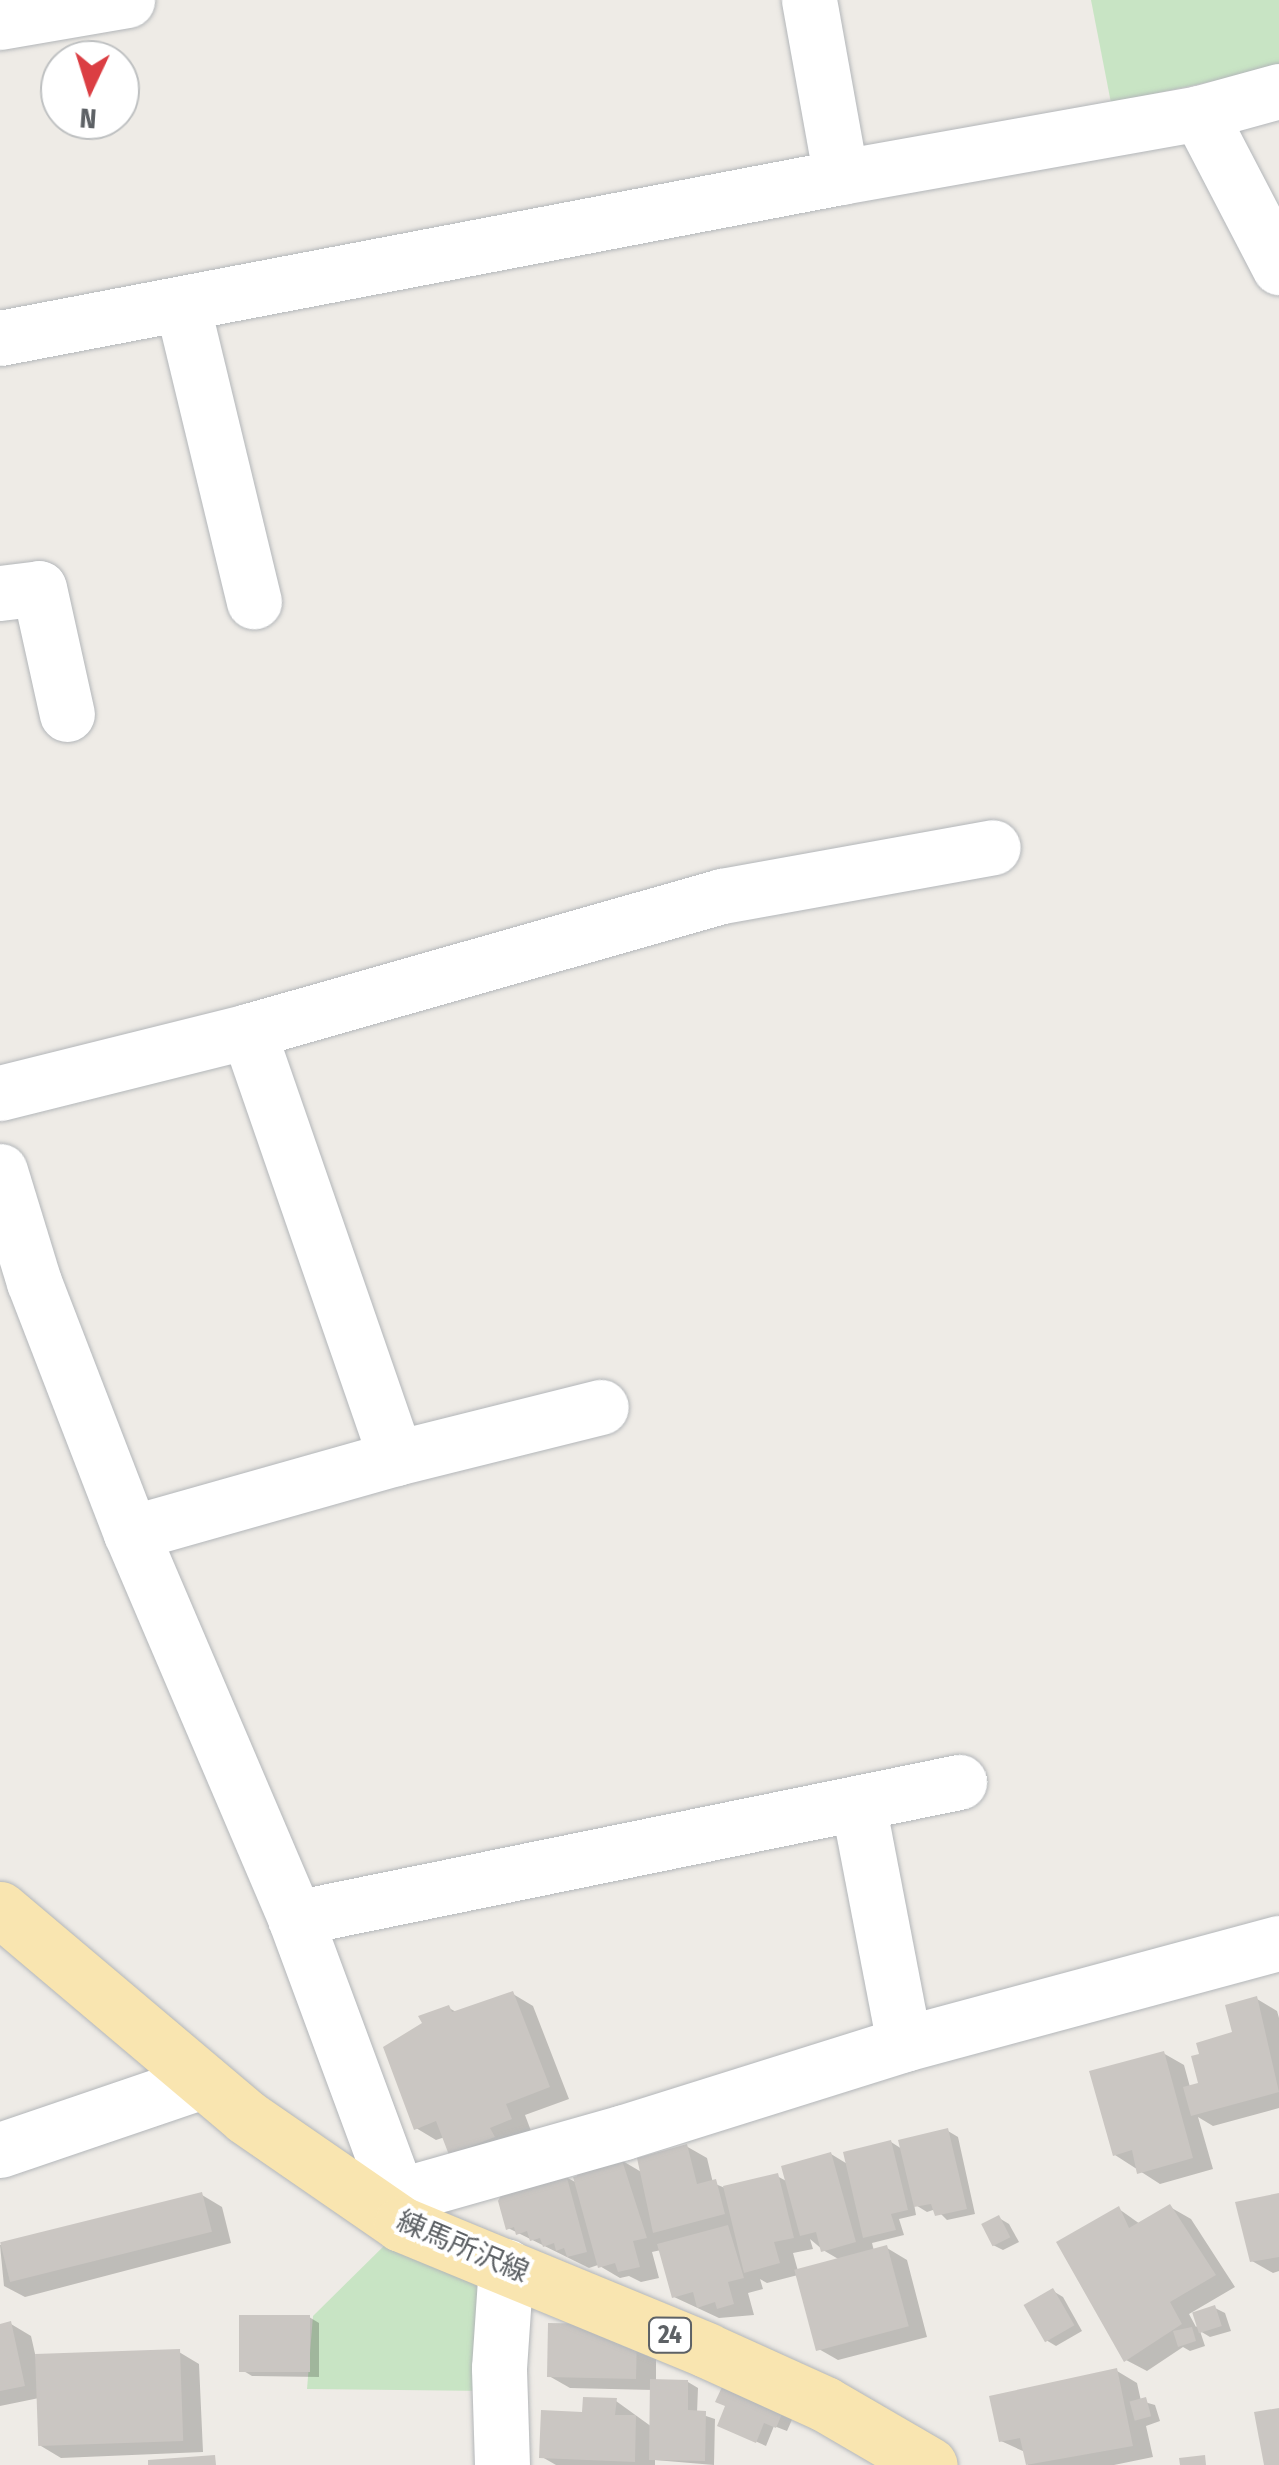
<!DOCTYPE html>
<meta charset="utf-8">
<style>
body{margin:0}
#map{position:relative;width:1279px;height:2465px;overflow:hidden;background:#eeebe6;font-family:"Fira Sans Condensed","Noto Sans JP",sans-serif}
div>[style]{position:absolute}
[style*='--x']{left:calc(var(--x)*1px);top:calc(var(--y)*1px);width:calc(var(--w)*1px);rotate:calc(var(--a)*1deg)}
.green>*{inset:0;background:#c8e4c4}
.shadow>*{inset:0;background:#0003}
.building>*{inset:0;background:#cac6c2;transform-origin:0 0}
.roads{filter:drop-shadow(0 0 2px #b3b6b9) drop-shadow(0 0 2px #b3b6b9)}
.minor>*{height:55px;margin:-27.5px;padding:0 27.5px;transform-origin:27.5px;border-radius:27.5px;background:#fff}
.major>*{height:55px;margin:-27.5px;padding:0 27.5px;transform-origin:27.5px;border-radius:27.5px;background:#f9e5b0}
span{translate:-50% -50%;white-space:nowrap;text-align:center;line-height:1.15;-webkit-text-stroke:8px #fff;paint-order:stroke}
.shield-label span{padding:2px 8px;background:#fff;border:2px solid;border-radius:8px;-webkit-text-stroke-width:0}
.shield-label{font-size:25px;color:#5d6165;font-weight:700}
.street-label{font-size:28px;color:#5d6165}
.north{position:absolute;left:40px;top:40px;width:100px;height:100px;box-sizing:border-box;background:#fff;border:2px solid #bec0c1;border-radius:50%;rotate:184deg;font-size:28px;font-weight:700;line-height:40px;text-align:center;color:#5d6165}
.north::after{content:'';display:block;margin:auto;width:35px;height:45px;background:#db3e43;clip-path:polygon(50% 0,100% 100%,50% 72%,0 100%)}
</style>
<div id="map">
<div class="green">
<i style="clip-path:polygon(1091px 0,1279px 0,1279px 67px,1111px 103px)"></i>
<i style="clip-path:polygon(397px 2233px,499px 2272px,490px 2391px,307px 2389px,313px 2316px)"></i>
</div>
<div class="shadow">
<i style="clip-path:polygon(513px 1994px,533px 2006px,569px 2099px,525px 2115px,531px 2131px,471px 2165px,445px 2137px,436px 2140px,416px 2128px,449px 2008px,458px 2013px)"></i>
<i style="clip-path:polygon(1257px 1999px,1277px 2011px,1279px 2018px,1279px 2108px,1213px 2126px,1198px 2117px,1213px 2169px,1160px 2184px,1115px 2155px,1163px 2053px,1184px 2065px,1190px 2087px,1201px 2084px)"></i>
<i style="clip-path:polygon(evenodd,948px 2131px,958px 2137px,975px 2214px,947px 2220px,936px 2209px,927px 2212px,914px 2204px,916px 2215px,899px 2219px,904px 2235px,872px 2243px,874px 2251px,887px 2248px,907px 2260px,927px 2337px,838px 2360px,817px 2348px,798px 2275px,767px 2283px,760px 2279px,763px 2289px,748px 2293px,754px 2315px,719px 2318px,674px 2297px,661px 2250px,652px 2252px,659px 2278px,641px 2282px,629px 2276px,620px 2278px,598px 2265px,589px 2268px,508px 2228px,566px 2177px,577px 2183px,621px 2160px,643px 2173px,686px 2146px,707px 2158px,713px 2183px,725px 2188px,777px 2176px,788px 2182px,831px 2154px,849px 2165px,891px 2142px,902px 2149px,948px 2131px,810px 2239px,823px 2250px,840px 2260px,798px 2271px,793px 2253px,813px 2249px,810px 2239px)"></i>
<i style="clip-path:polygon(202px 2195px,222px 2207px,231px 2243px,25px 2297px,4px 2286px,0 2245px)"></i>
<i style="clip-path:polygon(1279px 2195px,1279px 2271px,1273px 2273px,1252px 2261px)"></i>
<i style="clip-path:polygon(1170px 2207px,1191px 2219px,1235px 2287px,1189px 2314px,1196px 2327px,1215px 2308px,1225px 2313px,1231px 2331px,1210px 2337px,1200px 2331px,1205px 2346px,1190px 2351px,1183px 2347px,1147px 2371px,1126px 2360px,1119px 2209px,1140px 2224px)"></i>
<i style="clip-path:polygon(999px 2218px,1009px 2224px,1019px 2242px,1003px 2250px,993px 2245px)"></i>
<i style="clip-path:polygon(1053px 2291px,1063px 2297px,1082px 2331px,1056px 2346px,1046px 2340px)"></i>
<i style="clip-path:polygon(309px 2317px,319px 2323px,319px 2377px,252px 2376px,242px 2370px)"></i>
<i style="clip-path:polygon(11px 2324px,31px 2336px,36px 2358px,179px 2352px,199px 2364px,203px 2452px,61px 2458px,41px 2446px,39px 2398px,0 2406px,0 2326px)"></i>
<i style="clip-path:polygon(550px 2326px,656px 2350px,656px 2382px,688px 2382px,698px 2388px,697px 2413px,715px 2419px,714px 2465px,655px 2460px,655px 2465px,556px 2465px,542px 2457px,584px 2415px,616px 2401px,652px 2427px,653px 2390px,570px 2388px,549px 2376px)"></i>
<i style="clip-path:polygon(1117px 2371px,1137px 2383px,1141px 2401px,1155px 2405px,1160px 2421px,1146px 2426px,1153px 2457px,1114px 2465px,1028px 2465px,1025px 2452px,1001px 2441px)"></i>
<i style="clip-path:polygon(727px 2406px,798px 2406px,787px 2431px,774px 2426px,766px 2446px,730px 2430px)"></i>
</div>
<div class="building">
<i style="clip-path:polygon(513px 1991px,550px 2087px,506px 2104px,512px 2119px,490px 2128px,495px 2137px,449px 2155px,436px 2121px,414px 2130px,383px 2047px,422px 2023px,418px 2016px,449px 2005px,452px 2012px)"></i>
<i style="clip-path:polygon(1257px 1996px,1279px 2092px,1191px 2116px,1183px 2087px,1198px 2083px,1191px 2056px,1199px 2054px,1196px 2043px,1232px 2032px,1225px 2005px)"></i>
<i style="clip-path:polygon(1164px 2051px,1193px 2158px,1137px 2174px,1132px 2150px,1113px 2156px,1089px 2071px)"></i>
<i style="clip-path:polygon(948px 2128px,967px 2209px,935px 2216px,931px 2204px,914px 2207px,898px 2140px)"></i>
<i style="clip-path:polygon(891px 2140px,908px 2210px,891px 2214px,896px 2230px,863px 2238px,843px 2152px)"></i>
<i style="clip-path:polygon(687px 2144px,697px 2184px,716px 2179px,725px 2214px,653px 2233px,637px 2158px)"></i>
<i style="clip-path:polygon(831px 2152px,856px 2242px,821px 2252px,816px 2232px,800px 2236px,781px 2166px)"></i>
<i style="clip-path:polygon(621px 2157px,647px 2238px,633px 2241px,640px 2267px,618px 2272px,615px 2263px,598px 2268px,573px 2177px,577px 2176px,575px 2169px)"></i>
<i style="clip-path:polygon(778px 2173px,794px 2238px,774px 2242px,780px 2263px,744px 2273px,723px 2186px)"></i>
<i style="clip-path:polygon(566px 2174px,587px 2252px,567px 2257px,564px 2248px,556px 2251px,554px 2243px,543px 2247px,540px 2238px,530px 2241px,527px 2231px,516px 2235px,514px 2227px,506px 2230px,498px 2201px,501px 2195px)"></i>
<i style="left:202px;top:2192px;width:41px;height:208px;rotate:76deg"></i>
<i style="clip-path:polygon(1279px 2193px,1279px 2257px,1250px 2262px,1235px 2202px)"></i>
<i style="clip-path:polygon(1170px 2204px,1216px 2275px,1170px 2302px,1182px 2324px,1124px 2362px,1056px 2242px,1119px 2206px,1129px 2228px)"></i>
<i style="left:999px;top:2215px;width:25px;height:20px;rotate:63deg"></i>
<i style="clip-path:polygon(728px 2225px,744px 2278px,728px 2282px,734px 2304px,717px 2309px,715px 2302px,697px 2308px,693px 2292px,672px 2298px,657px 2244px)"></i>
<i style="left:887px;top:2245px;width:84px;height:96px;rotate:75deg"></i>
<i style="left:1053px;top:2288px;width:43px;height:34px;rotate:60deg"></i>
<i style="left:1215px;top:2305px;width:22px;height:24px;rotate:72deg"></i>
<i style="left:239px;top:2315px;width:71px;height:57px"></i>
<i style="clip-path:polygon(11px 2321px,25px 2386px,0 2391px,0 2324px)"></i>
<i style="clip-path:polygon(548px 2323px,607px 2324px,637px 2336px,636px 2379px,547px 2377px)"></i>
<i style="clip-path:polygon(1192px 2327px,1196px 2341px,1178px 2347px,1173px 2331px)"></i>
<i style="left:180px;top:2349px;width:92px;height:145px;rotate:88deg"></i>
<i style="clip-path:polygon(1117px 2368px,1133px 2446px,1026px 2465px,1020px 2438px,999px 2442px,989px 2396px)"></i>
<i style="clip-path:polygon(728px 2374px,789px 2398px,776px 2428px,764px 2423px,756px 2443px,717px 2426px,725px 2406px,715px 2402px)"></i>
<i style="clip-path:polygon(650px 2379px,688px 2380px,688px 2410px,706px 2411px,705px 2461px,649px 2460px)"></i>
<i style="clip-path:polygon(583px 2397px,617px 2398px,615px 2415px,636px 2415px,635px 2462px,539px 2458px,541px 2410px,582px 2412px)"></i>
<i style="left:1146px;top:2397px;width:20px;height:17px;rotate:75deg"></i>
<i style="clip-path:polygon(1279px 2408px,1279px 2465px,1264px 2465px,1254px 2412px)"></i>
<i style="clip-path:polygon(215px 2455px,216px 2465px,148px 2465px,148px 2460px)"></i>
<i style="clip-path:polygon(1205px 2455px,1206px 2465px,1180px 2465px,1179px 2458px)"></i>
</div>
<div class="roads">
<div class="minor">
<i style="--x:809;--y:0;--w:180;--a:79.8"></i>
<i style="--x:0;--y:22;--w:129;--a:-9.8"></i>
<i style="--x:1199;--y:113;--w:174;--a:62.5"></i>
<i style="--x:182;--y:304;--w:306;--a:76.4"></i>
<i style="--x:0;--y:338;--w:856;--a:-10.84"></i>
<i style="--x:841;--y:177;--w:364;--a:-10.1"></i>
<i style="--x:1199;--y:113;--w:83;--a:-15.4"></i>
<i style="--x:0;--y:593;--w:39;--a:-7"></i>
<i style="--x:39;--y:588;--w:129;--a:77.5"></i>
<i style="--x:248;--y:1031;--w:452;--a:70.9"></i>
<i style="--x:0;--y:1093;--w:256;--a:-14"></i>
<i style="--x:248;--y:1031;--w:493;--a:-15.9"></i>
<i style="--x:722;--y:896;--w:275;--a:-10.2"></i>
<i style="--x:0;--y:1171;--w:116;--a:73"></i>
<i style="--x:34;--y:1282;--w:269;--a:68.9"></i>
<i style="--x:131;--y:1533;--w:418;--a:66.9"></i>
<i style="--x:295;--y:1918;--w:296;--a:69.7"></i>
<i style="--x:398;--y:2196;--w:28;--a:84"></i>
<i style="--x:131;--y:1533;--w:275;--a:-15.8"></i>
<i style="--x:396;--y:1458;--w:211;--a:-14"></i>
<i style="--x:858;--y:1804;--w:244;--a:79.1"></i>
<i style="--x:295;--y:1918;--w:678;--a:-11.58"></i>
<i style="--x:0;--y:2150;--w:214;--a:-18.8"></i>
<i style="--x:398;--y:2196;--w:235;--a:-15.8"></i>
<i style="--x:624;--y:2132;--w:294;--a:-17.4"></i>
<i style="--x:904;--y:2044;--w:388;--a:-15.1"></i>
<i style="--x:502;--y:2465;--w:97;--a:-91.8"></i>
<i style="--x:499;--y:2368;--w:102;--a:-86.1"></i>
</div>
<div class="major">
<i style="--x:0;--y:1909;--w:322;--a:40.2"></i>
<i style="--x:246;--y:2117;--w:188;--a:34.6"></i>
<i style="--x:401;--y:2224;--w:330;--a:22.4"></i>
<i style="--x:706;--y:2350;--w:131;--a:24.4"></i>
<i style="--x:825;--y:2404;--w:121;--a:30.2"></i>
</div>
</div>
<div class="shield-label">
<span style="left:670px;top:2335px">24</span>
</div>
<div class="street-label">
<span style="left:463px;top:2247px;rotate:23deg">練馬所沢線</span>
</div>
<div class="north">N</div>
</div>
